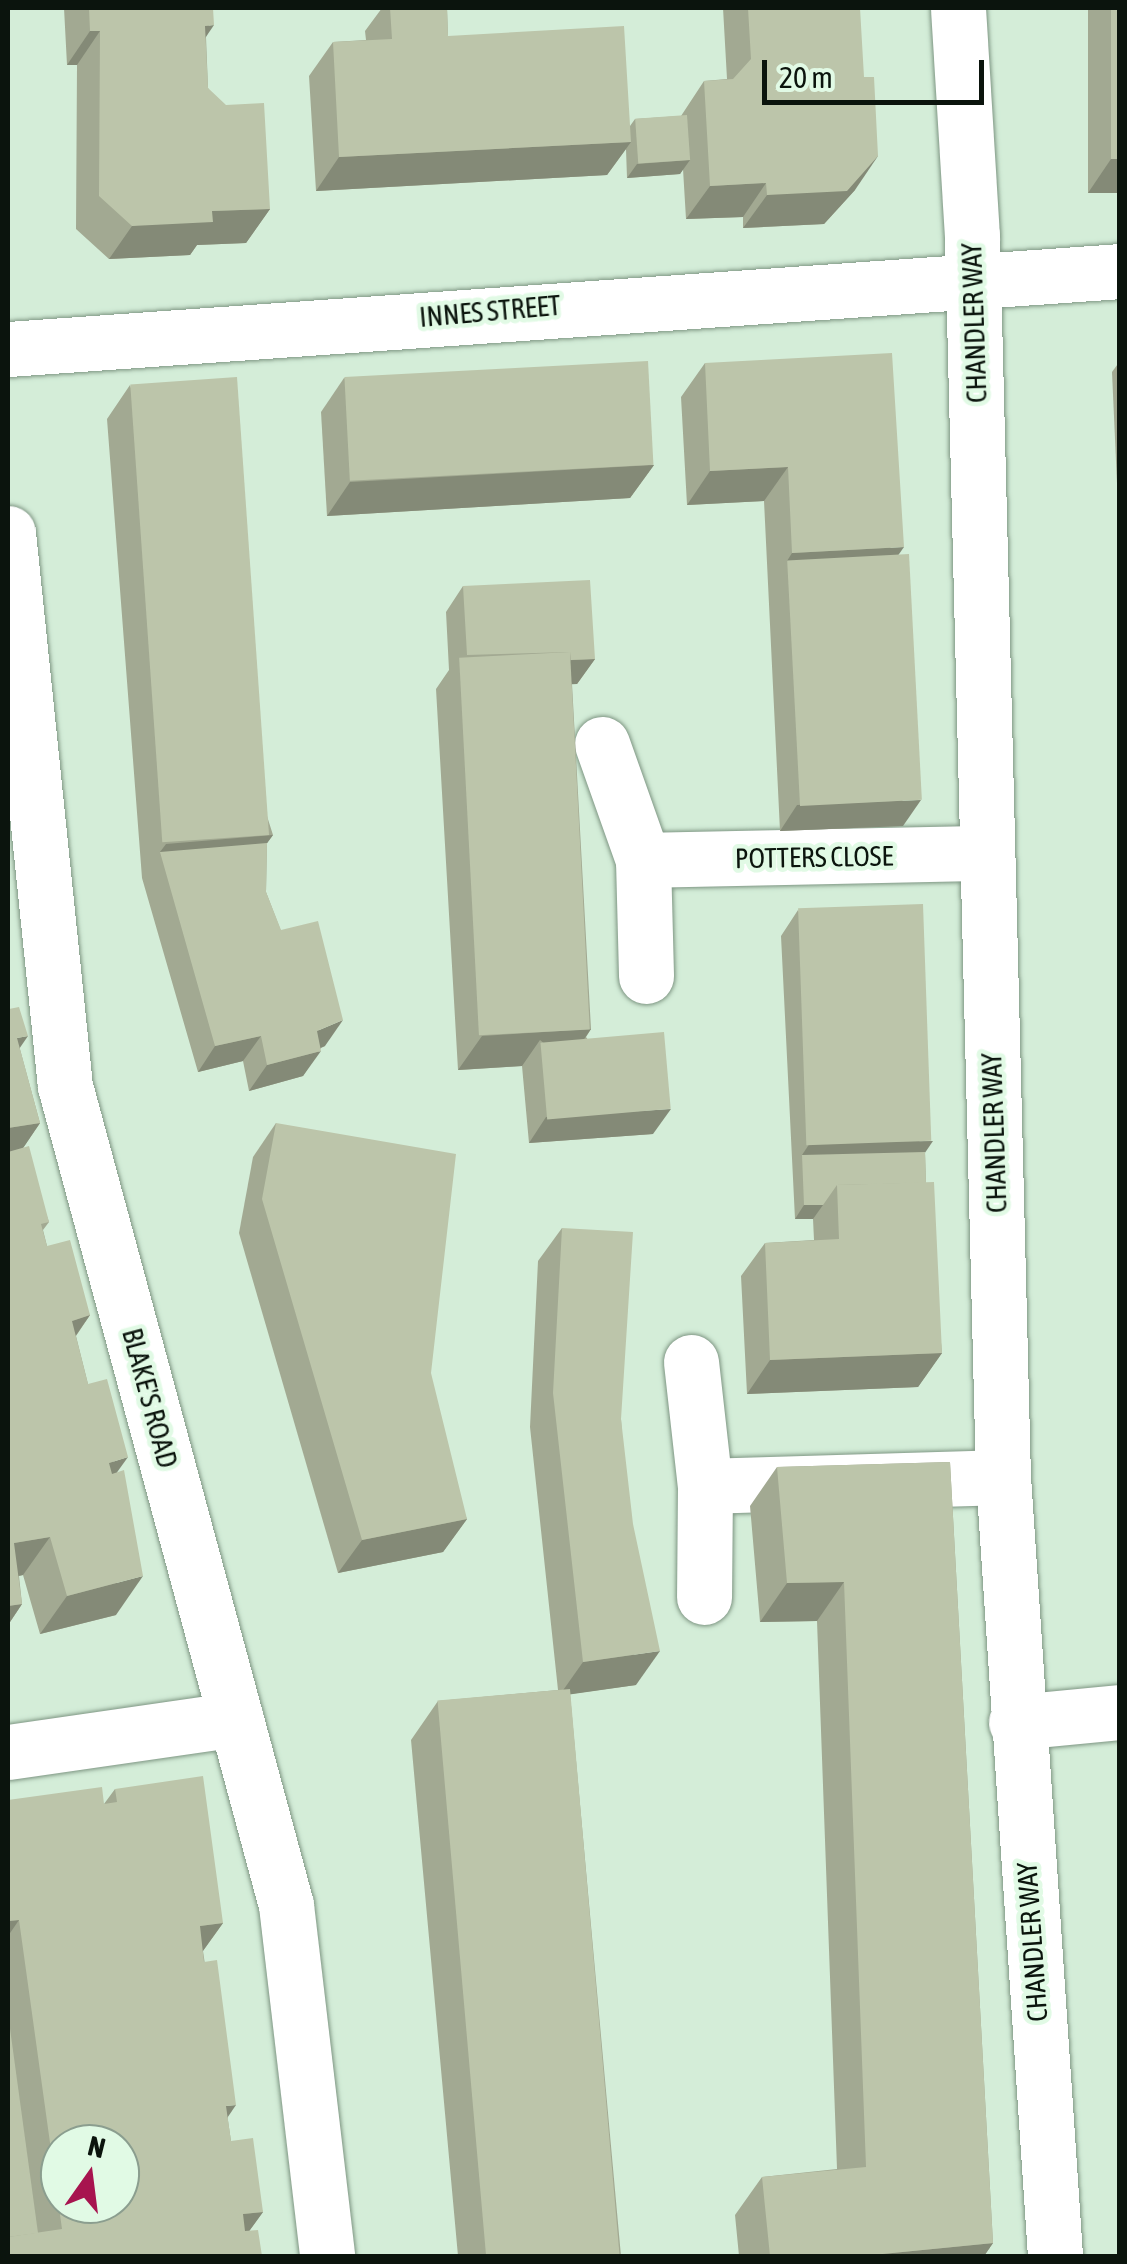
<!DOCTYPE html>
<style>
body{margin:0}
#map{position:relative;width:1127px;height:2264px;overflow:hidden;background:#d4edd8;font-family:"Asap Condensed",sans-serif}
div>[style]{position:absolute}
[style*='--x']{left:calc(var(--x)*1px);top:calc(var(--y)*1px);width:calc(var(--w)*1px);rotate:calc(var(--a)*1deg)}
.roads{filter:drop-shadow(0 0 2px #7e9683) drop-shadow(0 0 2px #7e9683)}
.minor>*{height:55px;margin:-27.5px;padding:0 27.5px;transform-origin:27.5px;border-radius:27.5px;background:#fff}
.wall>*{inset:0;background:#a2a992;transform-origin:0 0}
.shaded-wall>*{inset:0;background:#848a77}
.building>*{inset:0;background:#bcc5aa;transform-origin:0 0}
span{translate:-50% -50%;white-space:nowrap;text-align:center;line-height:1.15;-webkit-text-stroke:9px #e1fae5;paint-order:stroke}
.street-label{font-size:28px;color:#0b140d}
.frame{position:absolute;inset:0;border:10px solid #0b140d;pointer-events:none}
.north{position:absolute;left:40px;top:2124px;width:100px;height:100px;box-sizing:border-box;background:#e1fae5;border:2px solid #8b9e8f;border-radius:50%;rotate:14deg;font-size:28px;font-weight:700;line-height:40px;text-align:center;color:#0b140d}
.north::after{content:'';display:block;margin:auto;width:35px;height:45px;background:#a7144f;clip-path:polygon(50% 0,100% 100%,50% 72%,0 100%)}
.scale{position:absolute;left:762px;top:60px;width:222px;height:45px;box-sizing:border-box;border:5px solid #0b140d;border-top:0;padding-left:12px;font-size:30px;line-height:35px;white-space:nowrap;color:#0b140d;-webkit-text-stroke:8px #e1fae5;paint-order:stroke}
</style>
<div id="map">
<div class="roads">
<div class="minor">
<i style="--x:958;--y:8;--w:228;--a:86.5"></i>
<i style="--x:972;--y:236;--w:1241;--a:88.57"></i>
<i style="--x:1003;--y:1477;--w:781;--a:86.18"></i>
<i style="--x:8;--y:349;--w:1115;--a:-4.01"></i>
<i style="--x:8;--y:533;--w:556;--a:84.12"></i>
<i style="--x:65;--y:1086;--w:848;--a:74.9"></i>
<i style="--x:286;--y:1905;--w:353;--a:83.3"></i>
<i style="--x:602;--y:744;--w:123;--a:70.5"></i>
<i style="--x:643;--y:860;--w:116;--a:88.5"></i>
<i style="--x:643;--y:860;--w:343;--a:-1.2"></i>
<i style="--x:691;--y:1362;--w:125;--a:83.6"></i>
<i style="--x:705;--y:1486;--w:111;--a:90.5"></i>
<i style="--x:705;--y:1486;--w:298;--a:-1.7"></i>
<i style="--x:1016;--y:1722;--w:104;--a:-5.5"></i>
<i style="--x:8;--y:1752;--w:230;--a:-8.2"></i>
</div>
</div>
<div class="wall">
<i style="clip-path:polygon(64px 8px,213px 8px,206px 37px,208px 88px,270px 209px,246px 243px,197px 245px,190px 255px,109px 259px,76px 229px,77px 65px,67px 65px)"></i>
<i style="clip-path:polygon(382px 8px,447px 8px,448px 36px,630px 126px,635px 119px,681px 116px,704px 81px,727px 79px,723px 8px,860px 8px,855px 190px,824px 224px,743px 228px,743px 217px,686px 219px,683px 169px,680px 174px,627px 178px,626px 149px,607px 175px,316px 191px,309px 76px,333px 42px,366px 40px,365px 31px)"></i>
<i style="left:1088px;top:8px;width:32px;height:185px"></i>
<i style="clip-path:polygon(1120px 361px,1120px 550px,1112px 372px)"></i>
<i style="clip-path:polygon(705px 363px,898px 555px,903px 826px,780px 831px,764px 501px,687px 505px,681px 397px)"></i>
<i style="clip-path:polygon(344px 378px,654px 465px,630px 498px,327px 516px,321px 412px)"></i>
<i style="clip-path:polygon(130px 385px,273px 835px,267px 843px,266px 892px,325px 1046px,321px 1048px,303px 1076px,249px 1091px,243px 1061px,198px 1072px,142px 878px,107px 419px)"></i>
<i style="clip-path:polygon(463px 586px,595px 659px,577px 684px,572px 684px,591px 1029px,586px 1037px,653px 1134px,529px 1143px,522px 1066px,458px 1070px,436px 689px,449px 670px,446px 612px)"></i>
<i style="clip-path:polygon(798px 910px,925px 1152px,926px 1183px,942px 1353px,918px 1387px,747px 1394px,741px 1276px,765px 1243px,814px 1240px,813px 1219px,795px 1219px,781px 936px)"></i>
<i style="clip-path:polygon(8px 1005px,40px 1123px,23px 1148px,49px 1222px,43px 1230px,47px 1246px,90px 1315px,76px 1336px,88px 1384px,117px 1472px,116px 1615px,40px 1634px,23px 1575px,19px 1576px,22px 1604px,8px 1625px)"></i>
<i style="clip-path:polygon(276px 1123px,467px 1519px,443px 1552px,338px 1573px,239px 1233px,253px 1157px)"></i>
<i style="clip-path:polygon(562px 1228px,621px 1419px,636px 1685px,570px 1694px,621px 2256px,458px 2256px,411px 1740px,438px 1701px,558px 1690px,530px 1427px,538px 1261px)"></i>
<i style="clip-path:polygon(950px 1462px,993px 2243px,984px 2256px,739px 2256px,735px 2215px,762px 2177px,837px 2169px,817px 1621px,760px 1622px,750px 1506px,777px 1467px)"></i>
<i style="clip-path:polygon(115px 1789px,223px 1923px,203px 1951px,231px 2141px,263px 2212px,249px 2231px,8px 2256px,8px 1800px,104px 1804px)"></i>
</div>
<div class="shaded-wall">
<i style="clip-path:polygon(214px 25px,191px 59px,205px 26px)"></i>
<i style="clip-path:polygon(90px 31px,100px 31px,77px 65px,67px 65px)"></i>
<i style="clip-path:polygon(631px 142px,607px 175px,316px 191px,339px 157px)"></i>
<i style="clip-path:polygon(878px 156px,855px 190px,824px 224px,743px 228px,767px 195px)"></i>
<i style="clip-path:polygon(1111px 159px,1120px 159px,1120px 193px,1088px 193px)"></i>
<i style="clip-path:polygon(690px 160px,680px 174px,627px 178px,637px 164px)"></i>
<i style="clip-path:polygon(766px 183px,743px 217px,686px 219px,710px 186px)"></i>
<i style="clip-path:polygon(270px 209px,246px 243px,197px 245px,190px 255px,109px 259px,132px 226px,212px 211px)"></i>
<i style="clip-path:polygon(654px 465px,630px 498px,327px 516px,350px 482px)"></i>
<i style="clip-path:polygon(788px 467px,764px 501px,687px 505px,710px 471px)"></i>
<i style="clip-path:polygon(904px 547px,880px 581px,787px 561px,792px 553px)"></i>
<i style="clip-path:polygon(595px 659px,577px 684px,461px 690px,468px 665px)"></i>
<i style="clip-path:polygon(921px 800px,903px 826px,780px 831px,797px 805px)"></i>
<i style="clip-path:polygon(273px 835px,249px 868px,160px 852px,166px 844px)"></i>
<i style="clip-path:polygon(343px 1020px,325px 1046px,300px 1056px,317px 1031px)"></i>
<i style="clip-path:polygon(591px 1029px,568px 1063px,540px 1040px,522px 1066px,458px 1070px,482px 1036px)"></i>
<i style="clip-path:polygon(28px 1036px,8px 1065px,17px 1038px)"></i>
<i style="clip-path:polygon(261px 1036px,243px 1061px,198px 1072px,215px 1046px)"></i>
<i style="clip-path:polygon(321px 1051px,303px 1076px,249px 1091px,267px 1065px)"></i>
<i style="clip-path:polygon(671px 1109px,653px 1134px,529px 1143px,546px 1117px)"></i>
<i style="clip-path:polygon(40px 1123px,17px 1157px,8px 1158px,8px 1128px)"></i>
<i style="clip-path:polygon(933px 1141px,916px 1166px,802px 1155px,810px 1143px)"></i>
<i style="clip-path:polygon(804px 1205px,823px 1205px,813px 1219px,795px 1219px)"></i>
<i style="clip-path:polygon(90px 1315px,63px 1354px,72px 1321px)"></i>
<i style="clip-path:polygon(942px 1353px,918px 1387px,747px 1394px,770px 1360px)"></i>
<i style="clip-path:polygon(128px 1457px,100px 1496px,109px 1463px)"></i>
<i style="clip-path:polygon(467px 1519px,443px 1552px,338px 1573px,362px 1540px)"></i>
<i style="clip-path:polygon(50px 1537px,23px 1575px,8px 1578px,14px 1543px)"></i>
<i style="clip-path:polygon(143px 1576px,116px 1615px,40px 1634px,67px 1596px)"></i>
<i style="clip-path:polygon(844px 1582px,817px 1621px,760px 1622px,787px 1583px)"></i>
<i style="clip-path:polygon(22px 1604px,8px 1625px,8px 1606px)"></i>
<i style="clip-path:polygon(660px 1651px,636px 1685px,559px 1696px,583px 1662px)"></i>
<i style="clip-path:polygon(19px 1920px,8px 1936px,8px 1921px)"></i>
<i style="clip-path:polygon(223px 1923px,192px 1966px,200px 1926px)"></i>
<i style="clip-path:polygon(236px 2105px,206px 2149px,226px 2106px)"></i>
<i style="clip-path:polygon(263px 2212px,232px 2255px,243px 2214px)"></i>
<i style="clip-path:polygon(993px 2243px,984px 2256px,862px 2256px)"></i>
</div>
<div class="building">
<i style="clip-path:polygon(89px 8px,213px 8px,214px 25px,205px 26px,208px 88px,226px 105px,264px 103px,270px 209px,212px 211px,213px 222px,132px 226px,99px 196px,100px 31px,90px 31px)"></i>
<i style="clip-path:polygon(390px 8px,447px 8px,448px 36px,624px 26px,631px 142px,339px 157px,333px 42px,392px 39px)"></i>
<i style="clip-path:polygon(748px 8px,860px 8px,864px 77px,874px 77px,878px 156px,847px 191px,767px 195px,766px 183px,710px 186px,704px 81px,733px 79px,751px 59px)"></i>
<i style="left:1111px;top:8px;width:9px;height:151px"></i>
<i style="left:687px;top:115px;width:45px;height:52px;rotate:86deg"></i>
<i style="clip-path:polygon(892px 353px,904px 547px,792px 553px,788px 467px,710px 471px,705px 363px)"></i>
<i style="left:648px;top:361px;width:104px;height:304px;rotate:87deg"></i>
<i style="left:237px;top:377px;width:459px;height:107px;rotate:86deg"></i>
<i style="left:909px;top:554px;width:246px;height:122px;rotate:87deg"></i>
<i style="clip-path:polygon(590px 580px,595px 659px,571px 660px,570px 652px,467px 655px,463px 586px)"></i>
<i style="left:570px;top:652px;width:378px;height:111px;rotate:87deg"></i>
<i style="clip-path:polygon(267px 843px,266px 892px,281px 930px,318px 921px,343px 1020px,317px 1031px,321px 1051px,267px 1065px,261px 1036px,215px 1046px,160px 852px)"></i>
<i style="left:923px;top:904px;width:237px;height:125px;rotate:88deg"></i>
<i style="clip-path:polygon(8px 1005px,9px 1009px,19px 1007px,28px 1036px,17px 1038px,40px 1123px,8px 1128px)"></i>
<i style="left:664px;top:1032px;width:77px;height:124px;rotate:85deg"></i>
<i style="clip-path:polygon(276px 1123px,456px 1154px,431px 1373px,467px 1519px,362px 1540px,262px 1199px)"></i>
<i style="clip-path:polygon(29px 1146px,49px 1222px,41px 1224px,47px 1246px,70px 1240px,90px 1315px,72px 1321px,88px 1384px,107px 1379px,128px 1457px,109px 1463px,112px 1474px,124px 1470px,143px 1576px,67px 1596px,50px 1537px,14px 1543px,22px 1604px,8px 1606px,8px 1453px,9px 1453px,8px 1448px,8px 1152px)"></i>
<i style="clip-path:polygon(925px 1152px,926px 1183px,837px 1185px,823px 1205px,804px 1205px,802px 1155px)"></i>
<i style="clip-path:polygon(934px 1182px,942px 1353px,770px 1360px,765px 1243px,839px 1239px,837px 1185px)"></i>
<i style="clip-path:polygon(562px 1228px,633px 1232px,621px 1419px,633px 1524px,660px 1651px,583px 1662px,553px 1393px)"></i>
<i style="clip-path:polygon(950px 1462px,993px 2243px,862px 2256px,770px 2256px,762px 2177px,866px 2167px,844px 1582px,787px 1583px,777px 1467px)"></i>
<i style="left:570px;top:1689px;width:568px;height:133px;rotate:85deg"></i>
<i style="clip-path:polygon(evenodd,203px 1776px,223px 1923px,200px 1926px,204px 1962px,217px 1960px,236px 2105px,226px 2106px,231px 2141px,253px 2138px,263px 2212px,243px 2214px,245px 2231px,258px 2230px,262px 2256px,8px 2256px,8px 2237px,62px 2229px,19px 1920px,8px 1921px,8px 1800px,102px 1787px,104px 1804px,117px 1802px,115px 1789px,203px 1776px,60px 2144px,120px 2144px,120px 2204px,60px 2204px,60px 2144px)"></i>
<i style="clip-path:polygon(8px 2014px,38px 2233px,8px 2237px)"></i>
</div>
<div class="street-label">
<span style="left:490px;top:311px;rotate:-5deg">INNES STREET</span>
<span style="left:974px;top:323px;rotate:-92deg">CHANDLER WAY</span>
<span style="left:814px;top:857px;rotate:-1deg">POTTERS CLOSE</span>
<span style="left:994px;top:1133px;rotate:-92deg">CHANDLER WAY</span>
<span style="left:150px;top:1398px;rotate:75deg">BLAKE'S ROAD</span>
<span style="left:1032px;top:1942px;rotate:-94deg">CHANDLER WAY</span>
</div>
<div class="frame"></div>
<div class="north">N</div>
<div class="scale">20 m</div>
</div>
